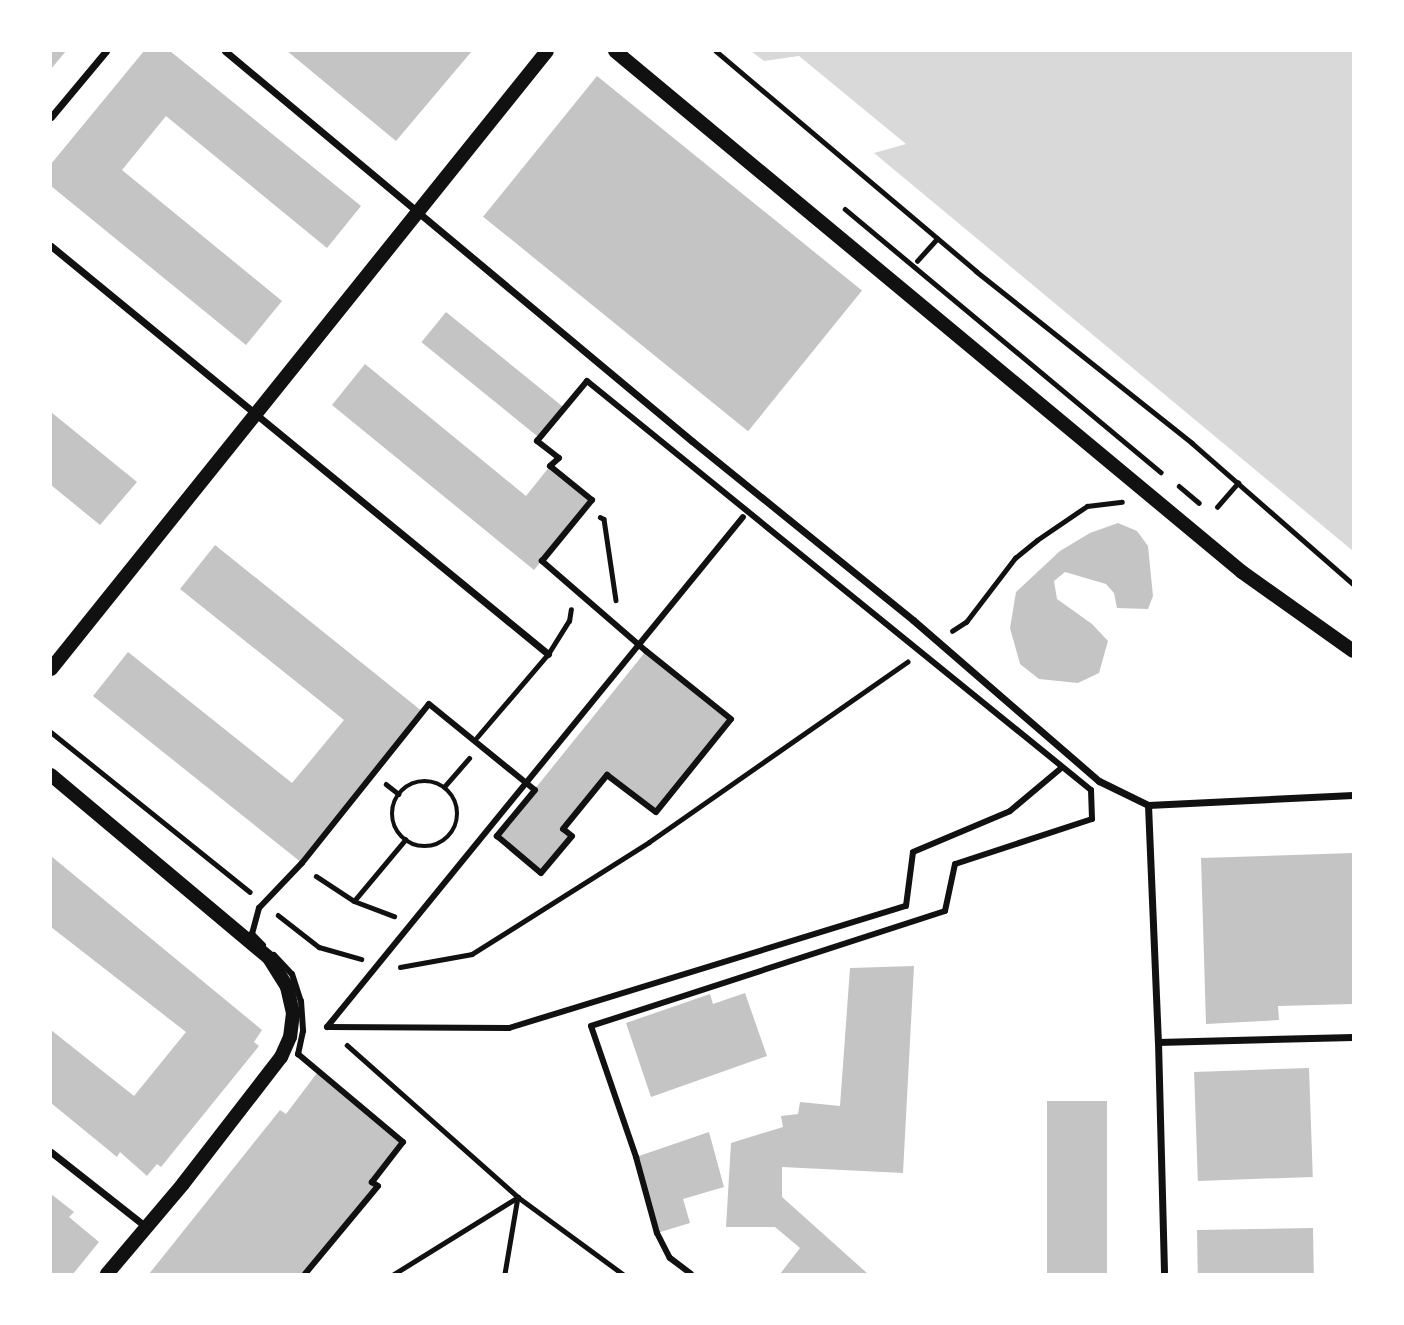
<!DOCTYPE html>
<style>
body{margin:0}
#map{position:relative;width:1404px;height:1325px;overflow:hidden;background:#fff;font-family:"IBM Plex Serif",serif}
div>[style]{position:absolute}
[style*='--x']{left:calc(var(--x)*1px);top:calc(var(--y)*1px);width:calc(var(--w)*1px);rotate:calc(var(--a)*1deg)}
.water>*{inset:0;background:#d9d9d9}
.building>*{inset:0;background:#c4c4c4;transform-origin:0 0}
.path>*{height:4.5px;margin:-2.25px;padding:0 2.25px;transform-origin:2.25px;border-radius:2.25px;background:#111}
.path>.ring{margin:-2.25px;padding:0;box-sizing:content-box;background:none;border:4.5px solid #111;border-radius:50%}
.service>*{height:5px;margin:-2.5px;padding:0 2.5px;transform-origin:2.5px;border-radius:2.5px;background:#111}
.pedestrian>*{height:6px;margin:-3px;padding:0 3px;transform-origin:3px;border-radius:3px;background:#111}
.minor>*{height:7px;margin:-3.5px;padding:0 3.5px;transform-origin:3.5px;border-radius:3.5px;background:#111}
.secondary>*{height:14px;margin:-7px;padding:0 7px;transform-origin:7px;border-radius:7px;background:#111}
span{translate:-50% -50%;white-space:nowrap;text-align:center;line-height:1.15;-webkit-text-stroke:5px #fff;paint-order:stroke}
.frame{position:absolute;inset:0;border:52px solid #fff;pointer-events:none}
</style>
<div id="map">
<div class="water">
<i style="clip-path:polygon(751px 51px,1353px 51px,1353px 551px,874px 153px,906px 144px,799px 56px,764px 61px)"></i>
</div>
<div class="building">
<i style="clip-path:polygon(51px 51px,66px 51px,51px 69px)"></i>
<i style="clip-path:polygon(144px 51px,170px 51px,361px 206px,327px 248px,166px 116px,122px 170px,282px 301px,246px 345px,51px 186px,51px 164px)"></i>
<i style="clip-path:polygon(287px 51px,472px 51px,396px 141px)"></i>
<i style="left:597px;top:76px;width:341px;height:181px;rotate:39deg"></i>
<i style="left:446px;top:312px;width:154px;height:39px;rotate:39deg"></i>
<i style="clip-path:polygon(365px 364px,526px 496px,550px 466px,592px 500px,534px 570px,332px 405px)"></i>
<i style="clip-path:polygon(51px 412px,137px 482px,100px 525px,51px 485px)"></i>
<i style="clip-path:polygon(1118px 523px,1137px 531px,1148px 546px,1153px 596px,1148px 609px,1117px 608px,1114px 593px,1106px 584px,1065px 572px,1054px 581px,1057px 599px,1092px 624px,1108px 641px,1099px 673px,1078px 683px,1039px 679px,1020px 664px,1010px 628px,1016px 592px,1060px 551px,1090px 533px)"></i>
<i style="clip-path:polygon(215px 545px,423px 712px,302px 863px,93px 696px,128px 652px,292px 783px,344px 720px,180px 589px)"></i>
<i style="clip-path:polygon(646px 651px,731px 719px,656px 812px,607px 775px,563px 829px,572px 836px,541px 873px,497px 836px)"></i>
<i style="clip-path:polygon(1353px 853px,1353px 1004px,1278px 1006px,1279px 1020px,1206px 1024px,1201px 858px)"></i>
<i style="clip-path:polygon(51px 856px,262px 1030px,254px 1042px,259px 1046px,161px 1167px,157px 1164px,147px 1176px,120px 1152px,117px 1157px,51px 1103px,51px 1030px,134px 1096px,186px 1032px,51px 927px)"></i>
<i style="clip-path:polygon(914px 966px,903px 1173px,782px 1167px,782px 1197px,868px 1274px,780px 1274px,800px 1248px,775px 1227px,726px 1227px,731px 1143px,783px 1127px,781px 1116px,798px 1114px,800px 1102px,840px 1106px,850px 968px)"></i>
<i style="clip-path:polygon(745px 993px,767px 1056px,651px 1097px,626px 1023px,710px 994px,713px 1004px)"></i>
<i style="left:1309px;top:1068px;width:109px;height:115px;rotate:88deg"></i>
<i style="clip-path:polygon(317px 1073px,403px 1142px,372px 1182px,378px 1186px,305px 1274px,149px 1274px,280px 1110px,286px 1114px)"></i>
<i style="left:1107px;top:1101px;width:173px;height:60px;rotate:90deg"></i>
<i style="clip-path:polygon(709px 1132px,724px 1187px,683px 1199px,690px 1223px,657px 1233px,636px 1157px)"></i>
<i style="clip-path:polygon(51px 1194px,74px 1212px,69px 1217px,99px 1242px,73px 1274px,51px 1274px)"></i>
<i style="left:1313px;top:1228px;width:46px;height:116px;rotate:89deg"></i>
</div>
<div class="path">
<i style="--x:716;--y:51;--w:341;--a:40.2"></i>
<i style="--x:976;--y:271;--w:276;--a:38.5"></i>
<i style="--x:1192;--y:443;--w:214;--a:41.2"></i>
<i style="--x:845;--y:209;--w:411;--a:39.8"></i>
<i style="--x:917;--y:261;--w:30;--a:-48"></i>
<i style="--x:1179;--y:486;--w:26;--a:40"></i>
<i style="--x:1217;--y:507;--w:32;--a:-49"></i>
<i style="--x:600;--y:517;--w:4;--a:27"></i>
<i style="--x:604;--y:519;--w:82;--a:81.6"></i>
<i style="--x:952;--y:631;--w:17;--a:-33"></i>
<i style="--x:966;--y:622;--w:81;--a:-52.6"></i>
<i style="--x:1015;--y:558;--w:28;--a:-39"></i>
<i style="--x:1037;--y:540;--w:60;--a:-34.2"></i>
<i style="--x:1087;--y:506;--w:35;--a:-7"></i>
<i style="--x:51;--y:732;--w:255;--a:38.8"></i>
<i class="ring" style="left:392px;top:781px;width:61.5px;height:61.5px"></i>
<i style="--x:386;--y:784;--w:16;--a:38"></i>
<i style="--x:444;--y:787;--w:38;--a:-49"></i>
<i style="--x:316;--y:876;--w:45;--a:33.3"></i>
<i style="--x:354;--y:901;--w:43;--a:20.6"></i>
<i style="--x:354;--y:901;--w:80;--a:-50.1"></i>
<i style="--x:278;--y:915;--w:52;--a:38"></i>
<i style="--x:319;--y:947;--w:44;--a:15.9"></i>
<i style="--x:400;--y:967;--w:73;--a:-10.2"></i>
<i style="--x:472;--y:954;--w:209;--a:-32.3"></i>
<i style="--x:649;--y:842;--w:315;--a:-34.9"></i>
<i style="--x:347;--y:1045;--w:229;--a:41.6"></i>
<i style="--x:518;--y:1197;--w:130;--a:36.3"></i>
<i style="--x:394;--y:1274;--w:146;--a:-31.8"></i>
<i style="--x:518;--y:1197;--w:78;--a:99.6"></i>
</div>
<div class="service">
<i style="--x:477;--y:737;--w:109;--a:-49.5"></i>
<i style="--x:548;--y:654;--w:39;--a:-58"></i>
<i style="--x:569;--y:621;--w:12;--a:-81"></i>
</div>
<div class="pedestrian">
<i style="--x:263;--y:945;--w:16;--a:-135"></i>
<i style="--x:252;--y:934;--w:27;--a:-75"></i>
<i style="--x:259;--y:908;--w:62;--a:-46.3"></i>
<i style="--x:302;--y:863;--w:203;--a:-51.4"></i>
<i style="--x:429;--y:704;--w:136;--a:39.1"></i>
<i style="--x:535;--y:790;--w:60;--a:129.6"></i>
<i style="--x:497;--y:836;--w:57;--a:40.1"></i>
<i style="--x:541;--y:873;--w:48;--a:-50"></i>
<i style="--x:572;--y:836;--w:11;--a:-142"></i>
<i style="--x:563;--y:829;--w:70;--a:-50.8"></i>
<i style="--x:607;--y:775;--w:61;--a:37.1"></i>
<i style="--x:656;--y:812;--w:119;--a:-51.1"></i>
<i style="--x:731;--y:719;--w:109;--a:-141.3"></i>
<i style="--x:646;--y:651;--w:138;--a:-139.1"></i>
<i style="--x:542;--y:561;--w:79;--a:-50.7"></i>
<i style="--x:592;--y:500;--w:54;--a:-141"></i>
<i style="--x:550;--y:466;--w:12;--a:-42"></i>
<i style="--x:559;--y:458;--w:28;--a:-142"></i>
<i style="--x:537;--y:441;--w:78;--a:-50.2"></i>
<i style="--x:587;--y:381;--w:649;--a:39.06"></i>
<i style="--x:1091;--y:790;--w:29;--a:88"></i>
<i style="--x:1092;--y:819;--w:144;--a:161.8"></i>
<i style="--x:955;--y:864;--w:48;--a:102"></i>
<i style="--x:945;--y:911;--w:372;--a:162"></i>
<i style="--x:591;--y:1026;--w:139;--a:71"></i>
<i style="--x:636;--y:1157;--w:79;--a:74.6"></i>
<i style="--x:657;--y:1233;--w:28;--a:63"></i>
<i style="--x:670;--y:1258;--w:26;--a:37"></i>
<i style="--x:274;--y:955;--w:26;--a:47"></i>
<i style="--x:292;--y:974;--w:28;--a:72"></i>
<i style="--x:301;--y:1001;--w:30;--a:86"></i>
<i style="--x:303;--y:1031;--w:24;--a:102"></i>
<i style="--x:298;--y:1054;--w:137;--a:40"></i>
<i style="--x:403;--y:1142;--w:51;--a:127.8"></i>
<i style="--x:372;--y:1182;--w:7;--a:34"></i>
<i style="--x:378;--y:1186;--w:114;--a:129.7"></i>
<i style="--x:327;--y:1027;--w:182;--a:0.3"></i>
<i style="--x:509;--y:1028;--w:415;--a:-17.1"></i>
<i style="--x:906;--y:906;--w:54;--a:-82.6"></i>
<i style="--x:913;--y:852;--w:105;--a:-22.9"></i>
<i style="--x:1010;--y:811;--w:65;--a:-40"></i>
<i style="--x:327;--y:1027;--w:658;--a:-50.8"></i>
</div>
<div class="minor">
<i style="--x:225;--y:51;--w:608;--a:39.87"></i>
<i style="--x:692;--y:441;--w:284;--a:39"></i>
<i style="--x:913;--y:620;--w:246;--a:40.9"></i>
<i style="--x:1099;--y:781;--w:55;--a:26.1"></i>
<i style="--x:51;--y:117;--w:86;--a:-50.2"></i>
<i style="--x:51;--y:246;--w:643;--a:39.38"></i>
<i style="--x:1148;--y:805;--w:237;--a:87.6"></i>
<i style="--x:1158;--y:1042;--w:232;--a:88.5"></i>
<i style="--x:1148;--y:805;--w:205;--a:-2.8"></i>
<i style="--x:1158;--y:1042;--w:195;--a:-1.5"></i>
<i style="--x:51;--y:1152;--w:120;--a:38.2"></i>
</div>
<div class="secondary">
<i style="--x:615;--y:51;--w:815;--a:39.72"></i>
<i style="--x:1242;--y:572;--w:136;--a:35.4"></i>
<i style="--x:51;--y:669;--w:792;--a:-51.25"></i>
<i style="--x:51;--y:775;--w:285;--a:40"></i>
<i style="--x:269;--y:958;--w:34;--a:58"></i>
<i style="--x:287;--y:987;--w:27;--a:77"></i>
<i style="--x:293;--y:1013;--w:24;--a:97"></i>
<i style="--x:290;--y:1037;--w:22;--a:114"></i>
<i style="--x:281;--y:1057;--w:160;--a:127.7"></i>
<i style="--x:183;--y:1184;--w:118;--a:130.2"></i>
</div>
<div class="frame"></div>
</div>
